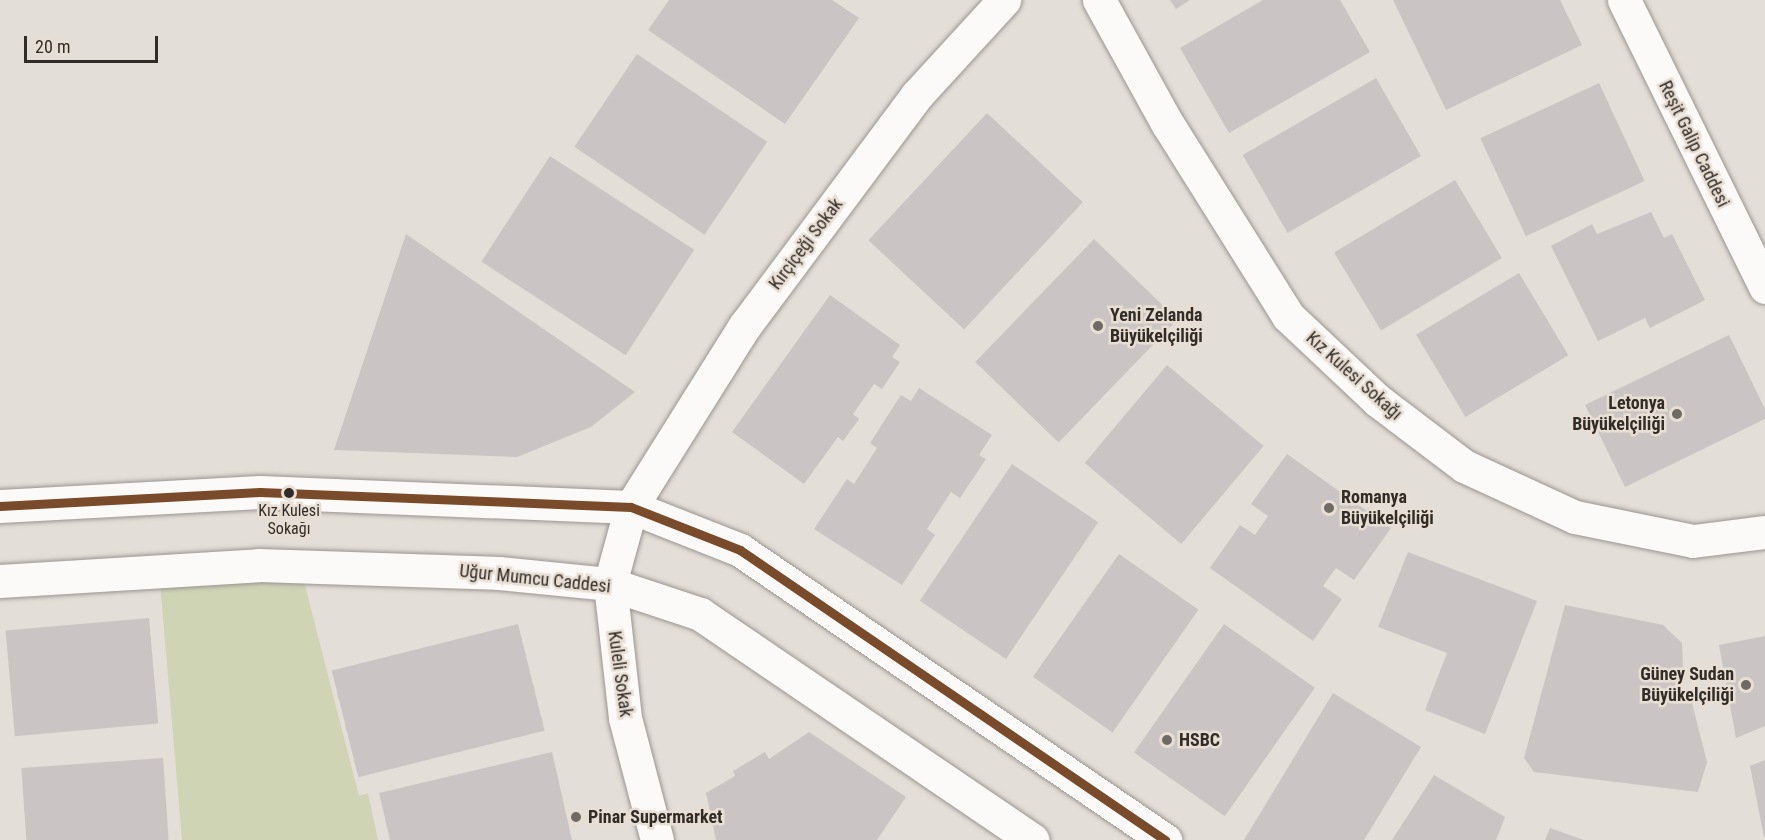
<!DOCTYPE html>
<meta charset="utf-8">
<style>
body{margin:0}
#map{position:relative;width:1765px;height:840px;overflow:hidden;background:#e4ded8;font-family:"Roboto Condensed",sans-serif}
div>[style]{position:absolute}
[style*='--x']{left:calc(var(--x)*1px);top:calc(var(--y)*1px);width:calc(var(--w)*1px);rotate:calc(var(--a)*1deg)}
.green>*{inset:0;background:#cfd4b5}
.building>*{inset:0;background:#cac5c4;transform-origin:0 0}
.roads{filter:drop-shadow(0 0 2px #9a9591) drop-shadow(0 0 2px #9a9591)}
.minor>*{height:33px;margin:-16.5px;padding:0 16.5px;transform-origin:16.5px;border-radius:16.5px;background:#fbfaf9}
.tertiary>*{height:33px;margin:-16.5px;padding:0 16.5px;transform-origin:16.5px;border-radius:16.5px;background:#fbfaf9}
.secondary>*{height:33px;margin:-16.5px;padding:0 16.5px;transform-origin:16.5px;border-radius:16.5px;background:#fbfaf9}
.bus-1>*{height:9px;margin:-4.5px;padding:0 4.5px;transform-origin:4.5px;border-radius:4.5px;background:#7a4b2a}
.dots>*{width:16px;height:16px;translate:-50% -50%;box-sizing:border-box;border:3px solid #e9ded3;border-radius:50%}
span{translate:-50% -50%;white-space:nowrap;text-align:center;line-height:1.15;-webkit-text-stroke:5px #e9ded3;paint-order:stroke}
.bus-label{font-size:16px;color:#312c28}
.street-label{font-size:18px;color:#312c28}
.poi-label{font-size:18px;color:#312c28;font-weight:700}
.left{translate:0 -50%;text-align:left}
.right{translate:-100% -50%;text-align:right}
.scale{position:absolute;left:24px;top:36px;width:134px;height:27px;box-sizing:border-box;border:3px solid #312c28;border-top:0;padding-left:8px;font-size:18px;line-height:21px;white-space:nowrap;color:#312c28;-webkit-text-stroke:4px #e9ded3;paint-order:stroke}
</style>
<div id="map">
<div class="green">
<i style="clip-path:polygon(300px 566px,359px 796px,368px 793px,378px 840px,182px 840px,159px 571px)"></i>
</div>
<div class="building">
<i style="clip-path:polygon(669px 0,832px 0,859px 18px,785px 124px,648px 30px)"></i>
<i style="clip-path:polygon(1170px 0,1190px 0,1176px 9px)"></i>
<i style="clip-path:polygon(1263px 0,1340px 0,1370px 52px,1229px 133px,1180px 48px)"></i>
<i style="clip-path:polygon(1393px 0,1560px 0,1582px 45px,1446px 110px)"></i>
<i style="left:637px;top:54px;width:157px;height:112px;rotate:34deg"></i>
<i style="left:1376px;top:78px;width:90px;height:154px;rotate:60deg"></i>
<i style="left:1599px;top:83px;width:108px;height:131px;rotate:65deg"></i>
<i style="left:987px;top:113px;width:131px;height:174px;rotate:43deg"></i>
<i style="left:550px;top:156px;width:172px;height:126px;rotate:33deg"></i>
<i style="left:1455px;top:180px;width:91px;height:141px;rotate:59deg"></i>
<i style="clip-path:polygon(1651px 212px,1664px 238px,1672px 234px,1705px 300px,1650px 328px,1645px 318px,1598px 341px,1551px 246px,1592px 224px,1597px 234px)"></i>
<i style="clip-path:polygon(406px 234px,635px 392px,591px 427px,517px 457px,334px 450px)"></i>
<i style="left:1094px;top:239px;width:116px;height:171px;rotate:44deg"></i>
<i style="left:1519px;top:273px;width:96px;height:120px;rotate:59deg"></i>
<i style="clip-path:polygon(830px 295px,900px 345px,892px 357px,900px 362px,882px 389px,874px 384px,853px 414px,859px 419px,843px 441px,838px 437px,804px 484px,732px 432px)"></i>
<i style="clip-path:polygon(1729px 335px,1765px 409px,1765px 419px,1625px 487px,1585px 405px)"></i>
<i style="left:1167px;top:365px;width:126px;height:128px;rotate:40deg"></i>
<i style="clip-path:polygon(919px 388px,992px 435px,979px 455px,986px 459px,960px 498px,951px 492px,927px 529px,935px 535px,902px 585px,814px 529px,847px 479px,854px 484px,877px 448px,870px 443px,901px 395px,911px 401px)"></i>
<i style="clip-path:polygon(1287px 454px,1391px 528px,1354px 580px,1336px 568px,1323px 586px,1342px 599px,1313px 641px,1210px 568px,1240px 525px,1255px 535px,1268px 516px,1251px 504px)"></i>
<i style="left:1012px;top:464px;width:104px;height:165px;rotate:34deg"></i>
<i style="clip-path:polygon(1408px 552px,1537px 601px,1485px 734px,1425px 710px,1447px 653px,1378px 627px)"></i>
<i style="left:1119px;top:554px;width:97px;height:150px;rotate:35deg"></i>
<i style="clip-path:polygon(1565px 605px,1663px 625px,1682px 643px,1683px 669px,1672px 696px,1692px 703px,1707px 762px,1698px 792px,1534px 772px,1524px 758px)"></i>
<i style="left:149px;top:618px;width:106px;height:144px;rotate:85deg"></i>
<i style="left:518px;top:624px;width:110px;height:192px;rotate:76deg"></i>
<i style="left:1224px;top:624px;width:111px;height:157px;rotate:35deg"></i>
<i style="clip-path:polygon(1765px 636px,1765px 726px,1736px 738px,1719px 645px)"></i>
<i style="clip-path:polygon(1333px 693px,1421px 747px,1364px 840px,1244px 840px)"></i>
<i style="clip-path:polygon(809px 732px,906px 797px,877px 840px,716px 840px,706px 793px,735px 776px,733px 771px,765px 752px,769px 759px)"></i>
<i style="clip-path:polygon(552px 752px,572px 840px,390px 840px,379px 793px)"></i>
<i style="left:163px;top:758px;width:82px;height:142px;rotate:86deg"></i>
<i style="clip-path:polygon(1765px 760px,1765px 837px,1764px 837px,1750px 766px)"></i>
<i style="clip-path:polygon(1434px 775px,1505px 817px,1496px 840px,1392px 840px)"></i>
<i style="clip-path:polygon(1550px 828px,1584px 840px,1545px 840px)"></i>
</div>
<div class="roads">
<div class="minor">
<i style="--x:1099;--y:0;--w:141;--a:61.1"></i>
<i style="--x:1167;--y:123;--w:228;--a:57.9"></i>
<i style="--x:1288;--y:316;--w:122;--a:43.3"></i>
<i style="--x:1377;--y:400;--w:109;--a:37.2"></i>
<i style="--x:1464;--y:466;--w:122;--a:24.7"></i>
<i style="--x:1575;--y:517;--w:120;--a:11.5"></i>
<i style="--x:1693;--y:541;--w:73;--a:-7.1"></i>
<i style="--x:1624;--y:0;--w:320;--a:63.8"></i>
<i style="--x:631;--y:507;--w:213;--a:-57.9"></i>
<i style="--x:744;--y:327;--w:289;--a:-53.3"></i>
<i style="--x:917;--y:95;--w:129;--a:-47.5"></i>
</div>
<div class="tertiary">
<i style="--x:631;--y:507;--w:80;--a:105.3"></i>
<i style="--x:610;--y:584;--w:135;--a:83.6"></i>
<i style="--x:625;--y:718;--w:126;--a:75.3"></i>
</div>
<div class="secondary">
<i style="--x:0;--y:506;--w:260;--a:-3.1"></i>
<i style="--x:260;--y:492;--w:371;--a:2.3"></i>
<i style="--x:631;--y:507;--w:117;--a:21.5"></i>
<i style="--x:740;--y:550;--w:515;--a:34.31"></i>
<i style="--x:0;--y:581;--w:259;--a:-3.5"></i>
<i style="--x:259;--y:565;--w:240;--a:1.9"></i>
<i style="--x:499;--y:573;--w:112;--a:5.7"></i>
<i style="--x:610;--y:584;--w:95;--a:18.4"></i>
<i style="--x:700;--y:614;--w:402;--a:34.2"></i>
</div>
</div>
<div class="bus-1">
<i style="--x:0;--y:506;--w:260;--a:-3.1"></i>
<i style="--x:260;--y:492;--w:371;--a:2.3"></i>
<i style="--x:631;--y:507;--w:117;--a:21.5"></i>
<i style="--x:740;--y:550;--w:515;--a:34.31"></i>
</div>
<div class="dots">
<i style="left:1098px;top:326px;background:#706a66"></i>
<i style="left:1677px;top:414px;background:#706a66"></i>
<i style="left:289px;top:493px;background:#312c28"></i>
<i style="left:1329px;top:508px;background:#706a66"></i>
<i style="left:1746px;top:685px;background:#706a66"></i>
<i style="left:1167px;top:740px;background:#706a66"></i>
<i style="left:576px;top:817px;background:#706a66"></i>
</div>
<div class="bus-label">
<span style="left:289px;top:520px">Kız Kulesi<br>Sokağı</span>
</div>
<div class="street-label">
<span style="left:1694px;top:144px;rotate:64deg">Reşit Galip Caddesi</span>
<span style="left:806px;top:244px;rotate:-53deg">Kırçiçeği Sokak</span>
<span style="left:1354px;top:376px;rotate:42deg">Kız Kulesi Sokağı</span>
<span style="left:535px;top:579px;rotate:6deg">Uğur Mumcu Caddesi</span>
<span style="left:620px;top:674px;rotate:82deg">Kuleli Sokak</span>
</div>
<div class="poi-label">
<span class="left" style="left:1110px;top:326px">Yeni Zelanda<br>Büyükelçiliği</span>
<span class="right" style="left:1665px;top:414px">Letonya<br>Büyükelçiliği</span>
<span class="left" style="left:1341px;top:508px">Romanya<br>Büyükelçiliği</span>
<span class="right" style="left:1734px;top:685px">Güney Sudan<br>Büyükelçiliği</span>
<span class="left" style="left:1179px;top:740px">HSBC</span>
<span class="left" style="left:588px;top:817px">Pinar Supermarket</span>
</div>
<div class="scale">20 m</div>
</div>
